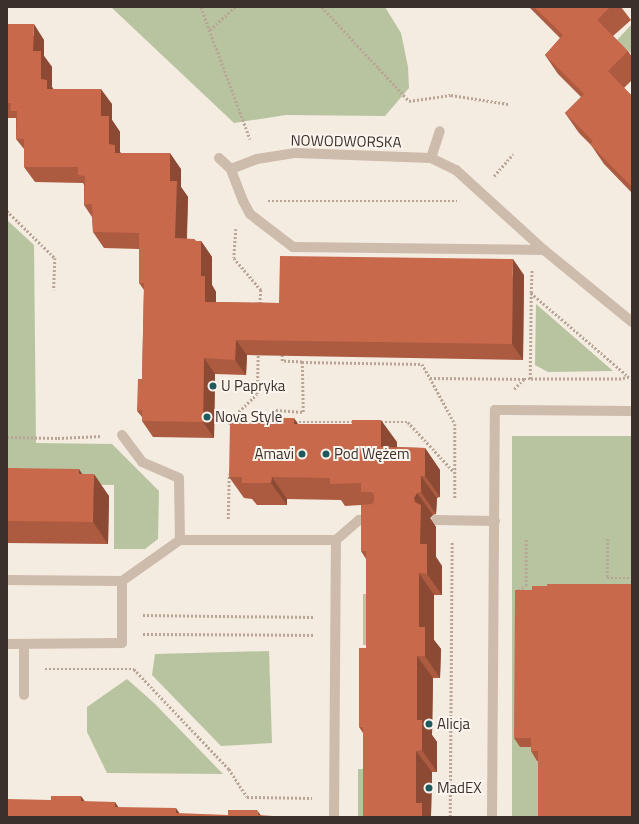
<!DOCTYPE html>
<meta charset="utf-8">
<style>
body{margin:0}
#map{position:relative;width:639px;height:824px;overflow:hidden;background:#f4ebe1;font-family:"Titillium Web",sans-serif}
div>[style]{position:absolute}
[style*='--x']{left:calc(var(--x)*1px);top:calc(var(--y)*1px);width:calc(var(--w)*1px);rotate:calc(var(--a)*1deg)}
.green>*{inset:0;background:#b8c4a0;transform-origin:0 0}
.path>*{height:2.5px;margin-top:-1.25px;transform-origin:0;background:repeating-linear-gradient(90deg,#b9a596 0 2px,transparent 0 4px)}
.service>*{height:10px;margin:-5px;padding:0 5px;transform-origin:5px;border-radius:5px;background:#cdbbac}
.wall>*{inset:0;background:#ac5a40}
.shaded-wall>*{inset:0;background:#8c4a34}
.building>*{inset:0;background:#c8694b}
.dots>*{width:11px;height:11px;translate:-50% -50%;box-sizing:border-box;border:2px solid #fbf5ee;border-radius:50%}
span{translate:-50% -50%;white-space:nowrap;text-align:center;line-height:1.15;-webkit-text-stroke:4px #fbf5ee;paint-order:stroke}
.street-label{font-size:15px;color:#3b302b}
.poi-label{font-size:15px;color:#3b302b}
.left{translate:0 -50%;text-align:left}
.right{translate:-100% -50%;text-align:right}
.frame{position:absolute;inset:0;border:8px solid #3b302b;pointer-events:none}
</style>
<div id="map">
<div class="green">
<i style="clip-path:polygon(111px 7px,385px 7px,401px 33px,408px 67px,409px 88px,385px 116px,286px 115px,234px 123px)"></i>
<i style="clip-path:polygon(632px 24px,632px 54px,617px 40px)"></i>
<i style="clip-path:polygon(7px 220px,34px 245px,36px 443px,112px 444px,159px 491px,158px 539px,145px 549px,114px 549px,114px 485px,7px 483px)"></i>
<i style="clip-path:polygon(536px 304px,613px 371px,548px 372px,535px 365px)"></i>
<i style="left:512px;top:436px;width:120px;height:381px"></i>
<i style="left:363px;top:594px;width:17px;height:51px"></i>
<i style="clip-path:polygon(269px 651px,272px 743px,221px 746px,152px 675px,155px 654px)"></i>
<i style="clip-path:polygon(127px 679px,154px 703px,223px 774px,107px 773px,87px 732px,87px 707px)"></i>
<i style="left:358px;top:769px;width:18px;height:48px"></i>
</div>
<div class="path">
<i style="--x:201;--y:7;--w:141;--a:69.6"></i>
<i style="--x:322;--y:7;--w:128;--a:47.2"></i>
<i style="--x:409;--y:101;--w:42;--a:-8.1"></i>
<i style="--x:451;--y:95;--w:58;--a:9"></i>
<i style="--x:210;--y:30;--w:34;--a:-43"></i>
<i style="--x:494;--y:176;--w:29;--a:-49"></i>
<i style="--x:268;--y:201;--w:189;--a:0"></i>
<i style="--x:7;--y:211;--w:67;--a:44.4"></i>
<i style="--x:55;--y:258;--w:32;--a:92"></i>
<i style="--x:236;--y:229;--w:29;--a:94"></i>
<i style="--x:234;--y:258;--w:42;--a:49.8"></i>
<i style="--x:261;--y:290;--w:16;--a:94"></i>
<i style="--x:531;--y:293;--w:129;--a:40.6"></i>
<i style="--x:629;--y:377;--w:8;--a:166"></i>
<i style="--x:621;--y:379;--w:91;--a:180"></i>
<i style="--x:530;--y:379;--w:86;--a:-89.3"></i>
<i style="--x:531;--y:293;--w:23;--a:-88"></i>
<i style="--x:302;--y:362;--w:120;--a:1"></i>
<i style="--x:422;--y:364;--w:16;--a:60"></i>
<i style="--x:430;--y:378;--w:94;--a:0.6"></i>
<i style="--x:430;--y:378;--w:52;--a:61.5"></i>
<i style="--x:455;--y:424;--w:75;--a:90"></i>
<i style="--x:514;--y:389;--w:14;--a:-45"></i>
<i style="--x:524;--y:379;--w:6;--a:0"></i>
<i style="--x:231;--y:420;--w:35;--a:3"></i>
<i style="--x:276;--y:420;--w:10;--a:-90"></i>
<i style="--x:276;--y:410;--w:27;--a:4"></i>
<i style="--x:303;--y:412;--w:50;--a:-91.1"></i>
<i style="--x:302;--y:362;--w:20;--a:-177"></i>
<i style="--x:282;--y:361;--w:8;--a:-90"></i>
<i style="--x:295;--y:422;--w:59;--a:0"></i>
<i style="--x:381;--y:422;--w:27;--a:0"></i>
<i style="--x:408;--y:422;--w:69;--a:47.3"></i>
<i style="--x:230;--y:425;--w:5;--a:-90"></i>
<i style="--x:230;--y:420;--w:37;--a:-44"></i>
<i style="--x:257;--y:394;--w:41;--a:-88.6"></i>
<i style="--x:7;--y:437;--w:51;--a:1.1"></i>
<i style="--x:58;--y:438;--w:44;--a:-2.6"></i>
<i style="--x:228;--y:519;--w:45;--a:-88.7"></i>
<i style="--x:608;--y:539;--w:39;--a:91"></i>
<i style="--x:607;--y:578;--w:25;--a:0"></i>
<i style="--x:518;--y:593;--w:3;--a:-90"></i>
<i style="--x:518;--y:590;--w:9;--a:-27"></i>
<i style="--x:526;--y:586;--w:48;--a:-90"></i>
<i style="--x:143;--y:615;--w:171;--a:0.7"></i>
<i style="--x:143;--y:634;--w:171;--a:0.3"></i>
<i style="--x:45;--y:669;--w:89;--a:0"></i>
<i style="--x:134;--y:669;--w:138;--a:46.5"></i>
<i style="--x:229;--y:769;--w:33;--a:57"></i>
<i style="--x:247;--y:797;--w:65;--a:0.9"></i>
<i style="--x:450;--y:817;--w:275;--a:-89.6"></i>
</div>
<div class="service">
<i style="--x:219;--y:158;--w:16;--a:43"></i>
<i style="--x:431;--y:158;--w:28;--a:-72"></i>
<i style="--x:544;--y:250;--w:251;--a:-179.3"></i>
<i style="--x:293;--y:247;--w:54;--a:-142.5"></i>
<i style="--x:250;--y:214;--w:15;--a:-118"></i>
<i style="--x:243;--y:201;--w:34;--a:-111"></i>
<i style="--x:231;--y:169;--w:28;--a:-21"></i>
<i style="--x:257;--y:159;--w:39;--a:-9"></i>
<i style="--x:296;--y:153;--w:135;--a:2.1"></i>
<i style="--x:431;--y:158;--w:28;--a:26"></i>
<i style="--x:456;--y:170;--w:119;--a:42.3"></i>
<i style="--x:544;--y:250;--w:114;--a:39.3"></i>
<i style="--x:122;--y:435;--w:34;--a:53"></i>
<i style="--x:142;--y:462;--w:40;--a:23.4"></i>
<i style="--x:179;--y:478;--w:62;--a:89.1"></i>
<i style="--x:436;--y:520;--w:59;--a:1"></i>
<i style="--x:7;--y:580;--w:115;--a:0.5"></i>
<i style="--x:122;--y:581;--w:71;--a:-35.3"></i>
<i style="--x:180;--y:540;--w:156;--a:0"></i>
<i style="--x:336;--y:540;--w:30;--a:-41"></i>
<i style="--x:359;--y:520;--w:15;--a:0"></i>
<i style="--x:7;--y:644;--w:115;--a:-0.5"></i>
<i style="--x:122;--y:643;--w:62;--a:-90"></i>
<i style="--x:24;--y:644;--w:51;--a:90"></i>
<i style="--x:334;--y:817;--w:277;--a:-89.6"></i>
<i style="--x:492;--y:817;--w:407;--a:-89.6"></i>
<i style="--x:495;--y:410;--w:135;--a:0.4"></i>
</div>
<div class="wall">
<i style="clip-path:polygon(529px 7px,621px 7px,631px 20px,613px 36px,628px 51px,632px 57px,632px 80px,624px 88px,632px 96px,632px 193px,604px 164px,591px 145px,579px 133px,565px 113px,581px 97px,558px 74px,545px 55px,560px 38px)"></i>
<i style="clip-path:polygon(7px 24px,44px 40px,44px 56px,52px 67px,52px 87px,53px 89px,112px 104px,112px 120px,120px 132px,120px 152px,121px 153px,181px 169px,181px 187px,188px 197px,187px 239px,194px 239px,196px 241px,201px 241px,212px 257px,212px 285px,216px 292px,216px 302px,279px 303px,524px 275px,523px 360px,247px 355px,246px 375px,215px 374px,214px 438px,153px 437px,142px 421px,142px 417px,137px 411px,142px 379px,144px 290px,139px 283px,139px 249px,104px 248px,93px 232px,92px 217px,84px 205px,84px 185px,83px 183px,35px 182px,24px 167px,24px 149px,16px 139px,16px 118px,7px 118px)"></i>
<i style="clip-path:polygon(298px 424px,397px 442px,397px 447px,425px 448px,440px 470px,440px 497px,437px 498px,436px 514px,433px 515px,430px 518px,436px 527px,436px 557px,442px 566px,442px 595px,434px 595px,434px 640px,441px 649px,440px 678px,433px 678px,432px 735px,437px 742px,437px 772px,432px 772px,431px 816px,363px 733px,359px 727px,366px 648px,366px 559px,361px 551px,361px 505px,345px 506px,341px 500px,287px 499px,287px 505px,257px 505px,252px 499px,244px 498px,229px 477px)"></i>
<i style="clip-path:polygon(7px 468px,82px 474px,109px 496px,108px 544px,7px 543px)"></i>
<i style="clip-path:polygon(547px 586px,538px 761px,537px 761px,531px 751px,531px 747px,520px 747px,514px 738px,532px 590px)"></i>
</div>
<div class="shaded-wall">
<i style="clip-path:polygon(34px 24px,44px 40px,44px 56px,52px 67px,52px 87px,58px 95px,58px 105px,41px 79px,33px 51px)"></i>
<i style="clip-path:polygon(101px 89px,112px 104px,112px 120px,120px 132px,120px 152px,126px 161px,126px 169px,109px 144px,101px 116px)"></i>
<i style="clip-path:polygon(170px 153px,181px 169px,181px 187px,188px 197px,186px 254px,175px 238px,170px 181px)"></i>
<i style="clip-path:polygon(194px 239px,201px 248px,201px 241px,212px 257px,212px 285px,216px 292px,216px 318px,205px 302px)"></i>
<i style="clip-path:polygon(513px 259px,524px 275px,523px 360px,512px 344px)"></i>
<i style="clip-path:polygon(236px 340px,247px 355px,246px 375px,235px 360px)"></i>
<i style="clip-path:polygon(204px 358px,215px 374px,214px 438px,203px 422px)"></i>
<i style="clip-path:polygon(294px 418px,309px 440px,294px 424px)"></i>
<i style="clip-path:polygon(381px 420px,397px 442px,396px 469px,381px 447px)"></i>
<i style="clip-path:polygon(425px 448px,440px 470px,440px 497px,425px 476px)"></i>
<i style="clip-path:polygon(79px 469px,93px 490px,94px 474px,109px 496px,108px 544px,93px 522px,79px 474px)"></i>
<i style="clip-path:polygon(421px 476px,437px 498px,436px 514px,421px 492px)"></i>
<i style="clip-path:polygon(272px 477px,287px 499px,287px 505px,271px 483px)"></i>
<i style="clip-path:polygon(417px 493px,433px 515px,430px 518px,436px 527px,436px 557px,442px 566px,442px 595px,427px 574px,420px 544px,414px 498px)"></i>
<i style="clip-path:polygon(419px 573px,434px 595px,434px 640px,441px 649px,440px 678px,425px 656px,419px 627px)"></i>
<i style="clip-path:polygon(417px 656px,433px 678px,432px 735px,437px 742px,437px 772px,422px 750px,417px 720px)"></i>
<i style="clip-path:polygon(416px 751px,432px 772px,431px 816px,432px 817px,422px 817px,416px 803px)"></i>
<i style="clip-path:polygon(81px 796px,96px 817px,81px 801px)"></i>
<i style="clip-path:polygon(115px 802px,125px 817px,115px 807px)"></i>
<i style="clip-path:polygon(176px 808px,182px 817px,176px 813px)"></i>
<i style="clip-path:polygon(257px 810px,262px 817px,258px 815px)"></i>
</div>
<div class="building">
<i style="clip-path:polygon(534px 7px,610px 7px,597px 20px,628px 51px,608px 71px,632px 96px,632px 187px,590px 144px,593px 141px,565px 113px,584px 94px,545px 55px,563px 35px)"></i>
<i style="clip-path:polygon(7px 24px,34px 24px,33px 51px,41px 51px,41px 79px,47px 80px,47px 89px,101px 89px,101px 116px,109px 116px,109px 144px,115px 145px,115px 153px,170px 153px,170px 181px,177px 181px,175px 238px,194px 239px,195px 241px,201px 241px,201px 276px,205px 276px,205px 302px,279px 303px,280px 256px,513px 259px,512px 344px,236px 340px,235px 360px,204px 358px,203px 422px,142px 421px,142px 410px,137px 411px,138px 379px,142px 379px,144px 283px,139px 283px,139px 233px,93px 232px,92px 204px,84px 205px,85px 176px,78px 175px,78px 167px,24px 167px,24px 139px,16px 139px,17px 111px,10px 111px,11px 103px,7px 103px)"></i>
<i style="clip-path:polygon(264px 418px,294px 418px,294px 424px,352px 424px,352px 420px,381px 420px,381px 447px,425px 448px,425px 476px,421px 476px,421px 492px,417px 493px,414px 498px,415px 502px,421px 505px,420px 544px,427px 544px,427px 574px,419px 573px,419px 627px,425px 627px,425px 656px,417px 656px,417px 720px,422px 720px,422px 750px,416px 751px,416px 803px,422px 803px,422px 817px,363px 817px,363px 727px,359px 727px,359px 648px,366px 648px,366px 551px,361px 551px,361px 505px,372px 504px,374px 501px,374px 495px,372px 492px,361px 492px,361px 483px,330px 484px,330px 478px,272px 477px,271px 483px,242px 483px,242px 477px,229px 477px,230px 423px,264px 423px)"></i>
<i style="clip-path:polygon(7px 468px,79px 469px,79px 474px,94px 474px,93px 522px,7px 521px)"></i>
<i style="clip-path:polygon(547px 584px,632px 584px,632px 817px,538px 817px,538px 751px,531px 751px,531px 738px,514px 738px,515px 590px,532px 590px,532px 586px,547px 586px)"></i>
<i style="clip-path:polygon(51px 796px,81px 796px,81px 801px,115px 802px,115px 807px,176px 808px,176px 813px,228px 815px,228px 810px,257px 810px,258px 815px,288px 817px,7px 817px,7px 799px,51px 800px)"></i>
</div>
<div class="dots">
<i style="left:213px;top:386px;background:#1f5a5e"></i>
<i style="left:207px;top:417px;background:#1f5a5e"></i>
<i style="left:302px;top:454px;background:#1f5a5e"></i>
<i style="left:326px;top:454px;background:#1f5a5e"></i>
<i style="left:429px;top:724px;background:#1f5a5e"></i>
<i style="left:429px;top:788px;background:#1f5a5e"></i>
</div>
<div class="street-label">
<span style="left:346px;top:141px;rotate:1deg">NOWODWORSKA</span>
</div>
<div class="poi-label">
<span class="left" style="left:221px;top:386px">U Papryka</span>
<span class="left" style="left:215px;top:417px">Nova Style</span>
<span class="right" style="left:294px;top:454px">Amavi</span>
<span class="left" style="left:334px;top:454px">Pod Wężem</span>
<span class="left" style="left:437px;top:724px">Alicja</span>
<span class="left" style="left:437px;top:788px">MadEX</span>
</div>
<div class="frame"></div>
</div>
